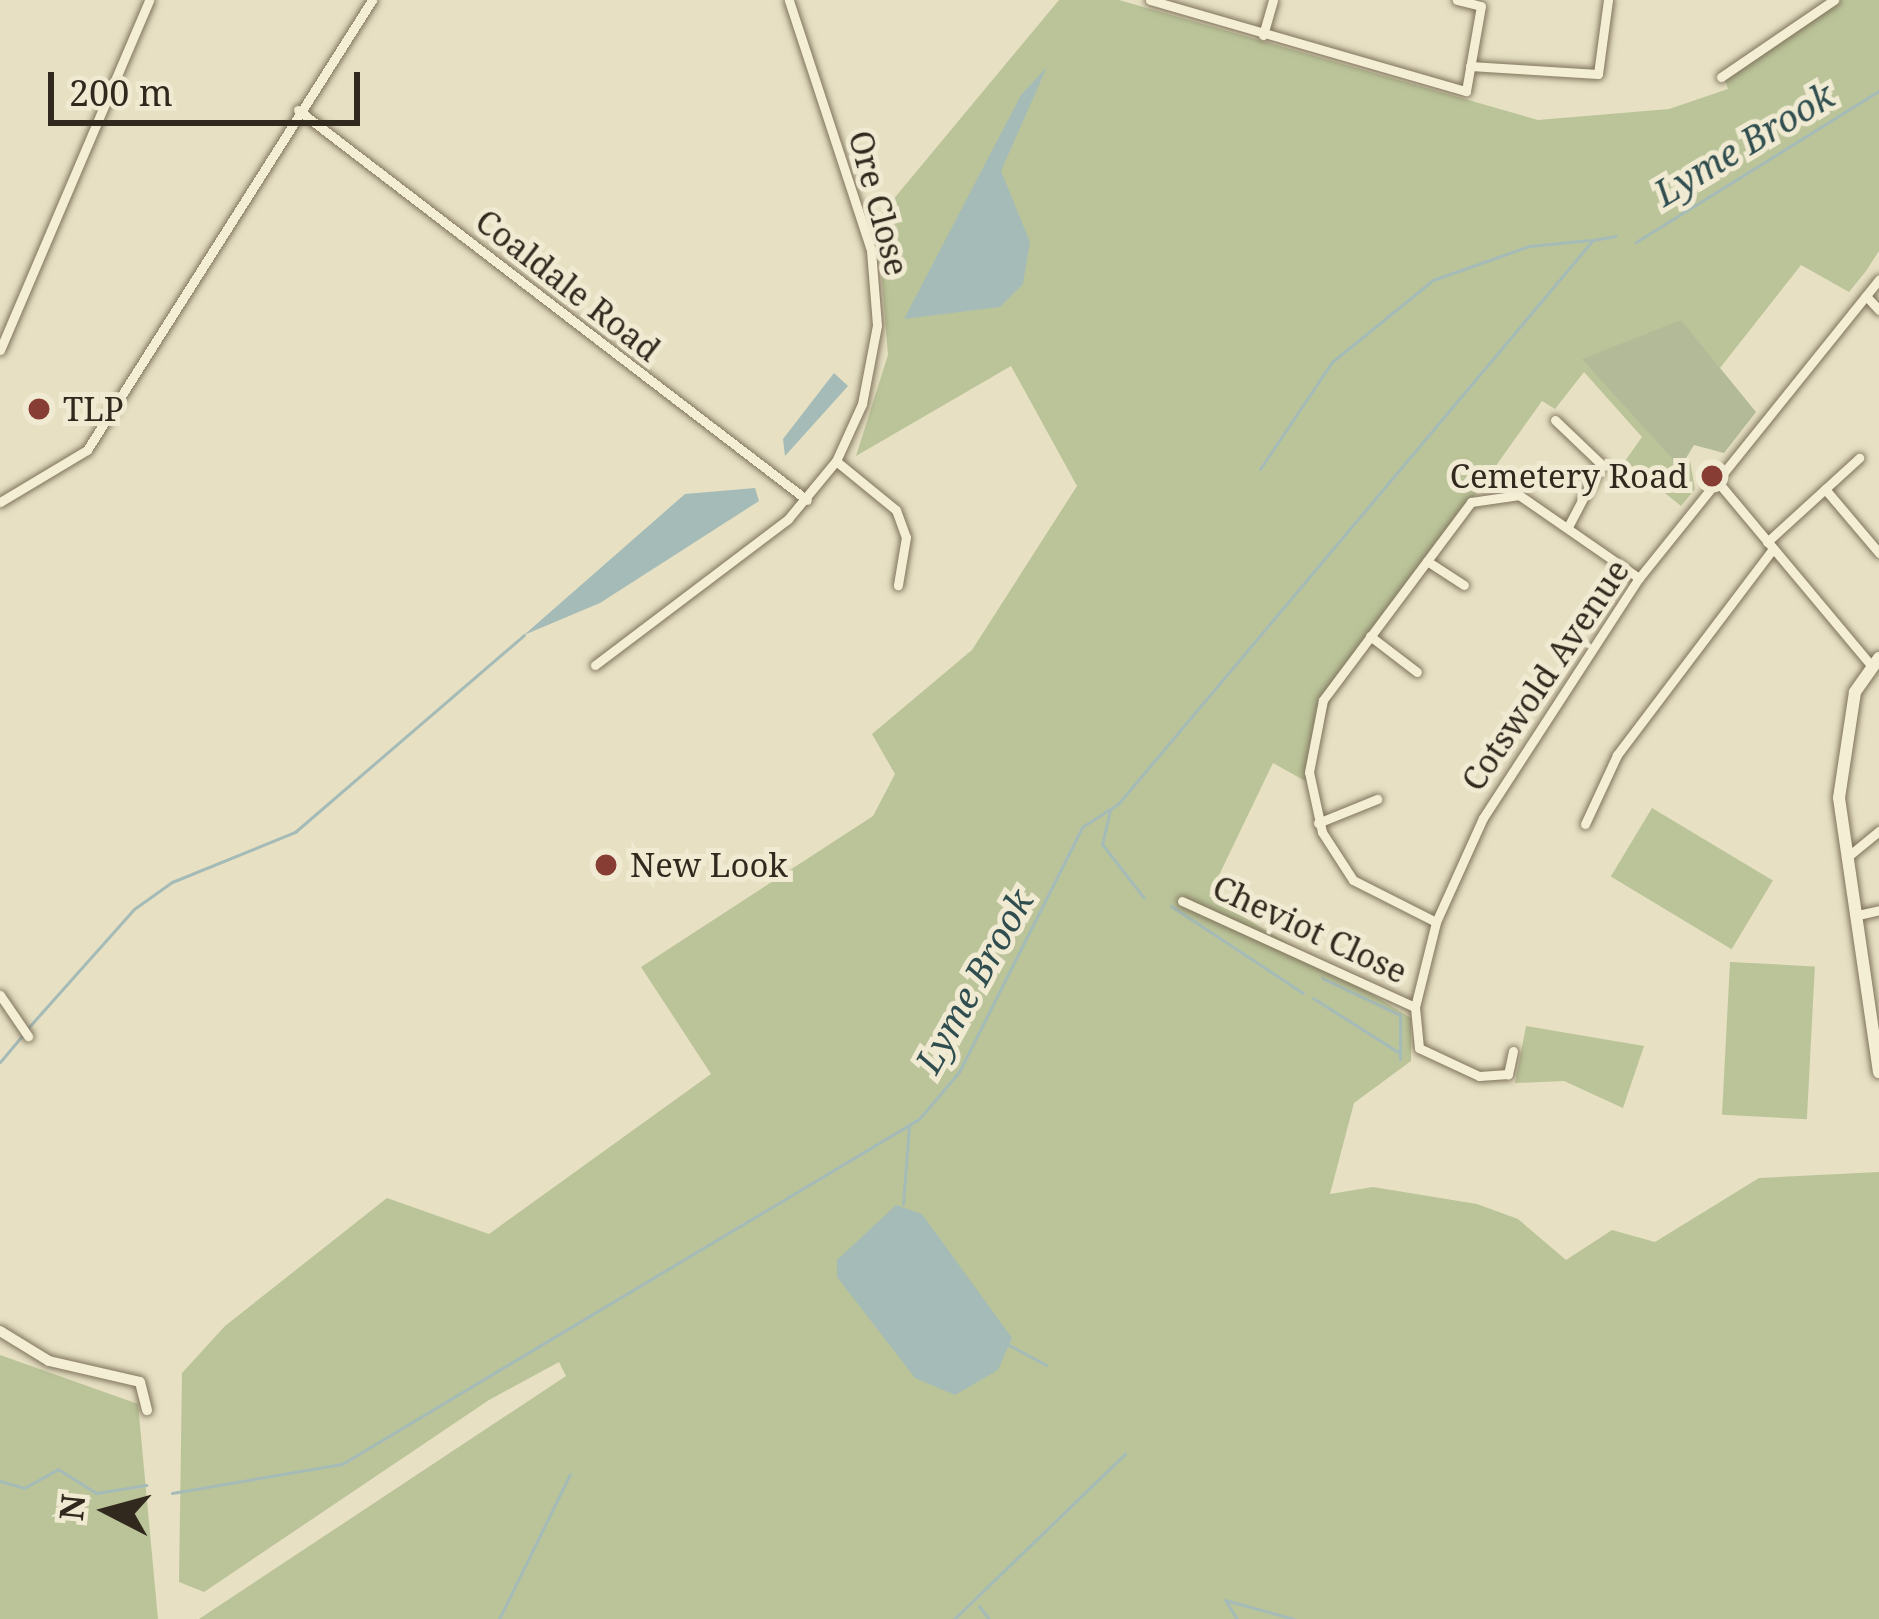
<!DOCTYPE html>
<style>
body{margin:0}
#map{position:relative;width:1879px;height:1619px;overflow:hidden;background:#e7e0c3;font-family:"Noto Serif",serif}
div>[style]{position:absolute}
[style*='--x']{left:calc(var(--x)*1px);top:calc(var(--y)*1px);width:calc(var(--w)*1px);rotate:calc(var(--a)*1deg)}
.green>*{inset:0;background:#bbc499;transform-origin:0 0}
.cemetery>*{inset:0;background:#b2ba97}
.water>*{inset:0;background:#a5bbb7}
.stream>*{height:3px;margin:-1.5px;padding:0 1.5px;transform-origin:1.5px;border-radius:1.5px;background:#a5bbb7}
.roads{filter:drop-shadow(0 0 3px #7f735c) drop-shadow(0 0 3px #7f735c)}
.minor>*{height:9px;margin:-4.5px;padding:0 4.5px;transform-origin:4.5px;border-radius:4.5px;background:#f4eed5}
.tertiary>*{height:10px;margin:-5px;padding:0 5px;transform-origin:5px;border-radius:5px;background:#f4eed5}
.secondary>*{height:12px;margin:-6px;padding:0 6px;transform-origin:6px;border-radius:6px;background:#f4eed5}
.dots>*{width:33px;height:33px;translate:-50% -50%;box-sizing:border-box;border:6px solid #f0ead2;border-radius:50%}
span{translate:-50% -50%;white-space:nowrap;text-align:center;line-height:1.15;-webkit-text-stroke:10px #f0ead2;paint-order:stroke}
.street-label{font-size:33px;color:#31291e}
.poi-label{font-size:33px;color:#31291e}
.left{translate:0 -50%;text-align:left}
.right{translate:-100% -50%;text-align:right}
.water-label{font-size:36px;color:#304e4f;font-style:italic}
.north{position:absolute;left:48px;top:1451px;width:120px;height:120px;-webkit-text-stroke:9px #f0ead2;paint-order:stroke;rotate:276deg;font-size:33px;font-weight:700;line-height:48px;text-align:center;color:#31291e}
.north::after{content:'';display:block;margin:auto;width:42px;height:54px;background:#31291e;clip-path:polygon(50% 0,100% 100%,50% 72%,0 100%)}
.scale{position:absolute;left:48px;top:72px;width:312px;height:54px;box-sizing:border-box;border:6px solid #31291e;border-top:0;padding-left:15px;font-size:36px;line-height:42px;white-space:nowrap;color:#31291e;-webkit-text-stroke:9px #f0ead2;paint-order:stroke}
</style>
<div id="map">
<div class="green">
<i style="clip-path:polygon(1059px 0,1119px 0,1538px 120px,1669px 109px,1728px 89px,1725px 80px,1840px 0,1879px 0,1879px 251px,1866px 271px,1849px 292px,1801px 265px,1720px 368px,1681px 321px,1583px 359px,1679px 467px,1690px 461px,1695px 489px,1681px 506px,1625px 461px,1642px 437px,1584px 372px,1555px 409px,1542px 401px,1332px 696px,1307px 782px,1273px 763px,1209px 896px,1411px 1018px,1411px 1061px,1354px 1103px,1330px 1194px,1373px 1187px,1477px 1204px,1518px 1219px,1566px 1260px,1612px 1230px,1655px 1242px,1759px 1178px,1879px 1172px,1879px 1619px,199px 1619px,566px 1376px,559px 1362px,489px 1400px,204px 1592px,179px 1582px,182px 1373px,225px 1326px,387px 1198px,489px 1234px,711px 1074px,641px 967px,873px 816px,895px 774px,872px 734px,972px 650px,1077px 486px,1011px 366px,856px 456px,888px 355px,877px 219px)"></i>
<i style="left:1652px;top:808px;width:141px;height:80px;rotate:31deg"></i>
<i style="left:1730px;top:962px;width:85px;height:153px;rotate:3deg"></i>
<i style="clip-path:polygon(1526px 1026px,1644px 1046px,1623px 1108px,1564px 1081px,1515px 1083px)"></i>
<i style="clip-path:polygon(0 1355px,138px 1404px,158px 1619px,0 1619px)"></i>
</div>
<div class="cemetery">
<i style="clip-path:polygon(1681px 320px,1756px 412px,1724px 453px,1694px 445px,1680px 468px,1582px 359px)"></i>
</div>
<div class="water">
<i style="clip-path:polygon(1047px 67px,1001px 171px,1030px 242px,1023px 284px,1000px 307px,904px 319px,1021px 95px)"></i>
<i style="clip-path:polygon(834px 373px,848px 386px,785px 456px,783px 439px)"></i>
<i style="clip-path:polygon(755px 488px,759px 501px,600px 603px,524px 635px,685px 494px)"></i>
<i style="clip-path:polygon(896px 1205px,922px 1214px,1012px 1338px,998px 1370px,955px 1395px,915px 1378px,837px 1277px,837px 1260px)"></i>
</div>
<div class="stream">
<i style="--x:1636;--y:242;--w:286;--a:-31.9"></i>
<i style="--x:1260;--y:469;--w:129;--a:-56.1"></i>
<i style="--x:1332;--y:362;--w:130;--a:-39.1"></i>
<i style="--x:1433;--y:280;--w:102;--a:-19.5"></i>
<i style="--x:1529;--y:246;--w:61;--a:-5.6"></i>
<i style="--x:1110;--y:810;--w:35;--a:103"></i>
<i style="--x:1102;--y:844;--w:68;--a:52.1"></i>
<i style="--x:1171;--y:906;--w:158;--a:33.4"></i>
<i style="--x:1322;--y:978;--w:86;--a:25.4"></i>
<i style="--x:1400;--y:1015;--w:44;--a:90"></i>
<i style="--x:1313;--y:998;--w:101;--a:32.4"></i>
<i style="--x:28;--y:1028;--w:159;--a:-48.3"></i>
<i style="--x:134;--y:909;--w:47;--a:-35.4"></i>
<i style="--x:172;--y:882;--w:133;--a:-22.1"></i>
<i style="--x:295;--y:832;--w:302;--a:-40.7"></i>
<i style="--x:0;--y:1062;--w:34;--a:-50"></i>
<i style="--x:903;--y:1204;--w:78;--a:-85.6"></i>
<i style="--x:1009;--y:1345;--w:42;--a:28.4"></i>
<i style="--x:0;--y:1481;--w:25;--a:16"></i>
<i style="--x:24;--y:1488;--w:39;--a:-29"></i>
<i style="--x:58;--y:1469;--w:45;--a:32.3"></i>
<i style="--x:96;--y:1493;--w:51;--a:-9.1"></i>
<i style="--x:172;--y:1493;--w:172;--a:-9.7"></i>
<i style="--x:342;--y:1464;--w:672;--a:-30.88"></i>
<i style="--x:919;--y:1119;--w:62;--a:-49.6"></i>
<i style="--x:959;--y:1072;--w:274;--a:-63.3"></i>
<i style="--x:1082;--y:827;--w:43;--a:-32.6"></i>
<i style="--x:1118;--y:804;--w:737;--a:-49.9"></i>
<i style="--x:1593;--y:240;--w:23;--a:-10"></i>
<i style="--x:979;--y:1606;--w:16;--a:52"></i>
<i style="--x:499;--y:1619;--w:161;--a:-63.9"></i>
<i style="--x:954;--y:1619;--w:238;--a:-44"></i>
<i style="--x:1237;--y:1619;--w:22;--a:-122"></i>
<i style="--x:1225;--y:1600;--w:72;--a:15.4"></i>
</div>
<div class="roads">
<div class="minor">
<i style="--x:1150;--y:0;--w:329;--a:16.1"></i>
<i style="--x:1466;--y:91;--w:86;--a:-80"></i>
<i style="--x:1481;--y:6;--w:25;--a:-166"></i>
<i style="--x:1263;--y:35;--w:36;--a:-74"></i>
<i style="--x:1470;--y:66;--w:128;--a:3.6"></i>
<i style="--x:1598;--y:74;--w:75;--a:-82.3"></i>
<i style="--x:1721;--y:77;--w:137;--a:-34.3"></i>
<i style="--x:298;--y:110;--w:641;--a:37.46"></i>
<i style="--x:1866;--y:296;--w:19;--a:47"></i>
<i style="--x:0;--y:350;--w:380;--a:-66.9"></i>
<i style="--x:1555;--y:420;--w:64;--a:43.7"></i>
<i style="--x:1601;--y:464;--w:69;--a:117.7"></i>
<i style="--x:836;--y:461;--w:77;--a:39.2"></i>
<i style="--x:896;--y:510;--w:29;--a:70"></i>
<i style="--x:906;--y:537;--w:49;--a:99.5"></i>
<i style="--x:1717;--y:481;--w:240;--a:50.1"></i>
<i style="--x:1825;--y:489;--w:84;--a:49.8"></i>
<i style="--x:0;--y:502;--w:101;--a:-30.9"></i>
<i style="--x:87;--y:450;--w:533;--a:-57.65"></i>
<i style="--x:1767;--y:542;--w:125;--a:-42.4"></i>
<i style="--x:1427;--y:561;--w:44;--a:33"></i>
<i style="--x:1370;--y:636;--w:59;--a:37.5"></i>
<i style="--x:595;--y:665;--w:242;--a:-37.1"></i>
<i style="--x:788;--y:519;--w:75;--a:-50.4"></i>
<i style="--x:836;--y:461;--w:63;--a:-65.5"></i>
<i style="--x:862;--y:404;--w:80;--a:-79.2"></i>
<i style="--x:877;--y:325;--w:75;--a:-94.6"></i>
<i style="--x:871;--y:250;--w:263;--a:-108.2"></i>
<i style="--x:1318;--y:823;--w:64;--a:-22.1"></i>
<i style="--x:1585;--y:824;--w:76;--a:-65.1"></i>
<i style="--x:1617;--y:755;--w:258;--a:-52.9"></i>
<i style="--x:1846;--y:858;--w:43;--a:-39.3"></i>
<i style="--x:1182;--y:901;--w:256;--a:24.5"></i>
<i style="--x:1858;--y:915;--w:22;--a:-13"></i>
<i style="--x:1436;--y:922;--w:93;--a:-153.2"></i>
<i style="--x:1353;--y:880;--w:57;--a:-122.9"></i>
<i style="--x:1322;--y:832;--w:61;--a:-102.2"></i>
<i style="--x:1309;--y:772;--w:73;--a:-79"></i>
<i style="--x:1323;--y:700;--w:247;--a:-53.2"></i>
<i style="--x:1471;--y:502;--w:49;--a:-8.3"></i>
<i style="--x:1519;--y:495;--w:146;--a:34.7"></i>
<i style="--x:0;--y:995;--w:50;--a:55.7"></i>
<i style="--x:1513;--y:1051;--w:24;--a:102"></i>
<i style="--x:1508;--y:1074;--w:29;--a:176"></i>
<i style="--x:1479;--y:1076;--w:66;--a:-155"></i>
<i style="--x:1419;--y:1048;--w:41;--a:-95.6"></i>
<i style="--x:1415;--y:1007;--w:88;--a:-76.1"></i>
<i style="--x:1436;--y:922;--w:114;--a:-65.7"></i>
<i style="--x:1483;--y:818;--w:286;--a:-57"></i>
<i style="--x:1639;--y:578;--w:383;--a:-51.2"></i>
</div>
<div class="tertiary">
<i style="--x:0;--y:1331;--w:57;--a:31.5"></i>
<i style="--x:49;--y:1361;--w:93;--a:13"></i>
<i style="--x:140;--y:1382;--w:29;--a:76"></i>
</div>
<div class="secondary">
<i style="--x:1879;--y:658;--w:42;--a:125.2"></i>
<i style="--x:1855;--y:692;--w:107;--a:98.6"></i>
<i style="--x:1839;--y:798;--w:277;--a:81.7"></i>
</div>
</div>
<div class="dots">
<i style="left:39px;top:409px;background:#873c34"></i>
<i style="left:1712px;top:476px;background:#873c34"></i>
<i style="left:606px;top:865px;background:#873c34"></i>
</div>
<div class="street-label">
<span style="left:879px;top:203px;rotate:75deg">Ore Close</span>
<span style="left:568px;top:285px;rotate:38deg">Coaldale Road</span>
<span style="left:1545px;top:675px;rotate:-56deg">Cotswold Avenue</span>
<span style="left:1310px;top:929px;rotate:25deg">Cheviot Close</span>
</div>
<div class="poi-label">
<span class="left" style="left:63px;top:409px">TLP</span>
<span class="right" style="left:1688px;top:476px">Cemetery Road</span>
<span class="left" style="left:630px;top:865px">New Look</span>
</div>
<div class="water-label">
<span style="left:1744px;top:144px;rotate:-31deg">Lyme Brook</span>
<span style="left:974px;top:981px;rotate:-61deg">Lyme Brook</span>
</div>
<div class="north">N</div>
<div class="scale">200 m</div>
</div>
